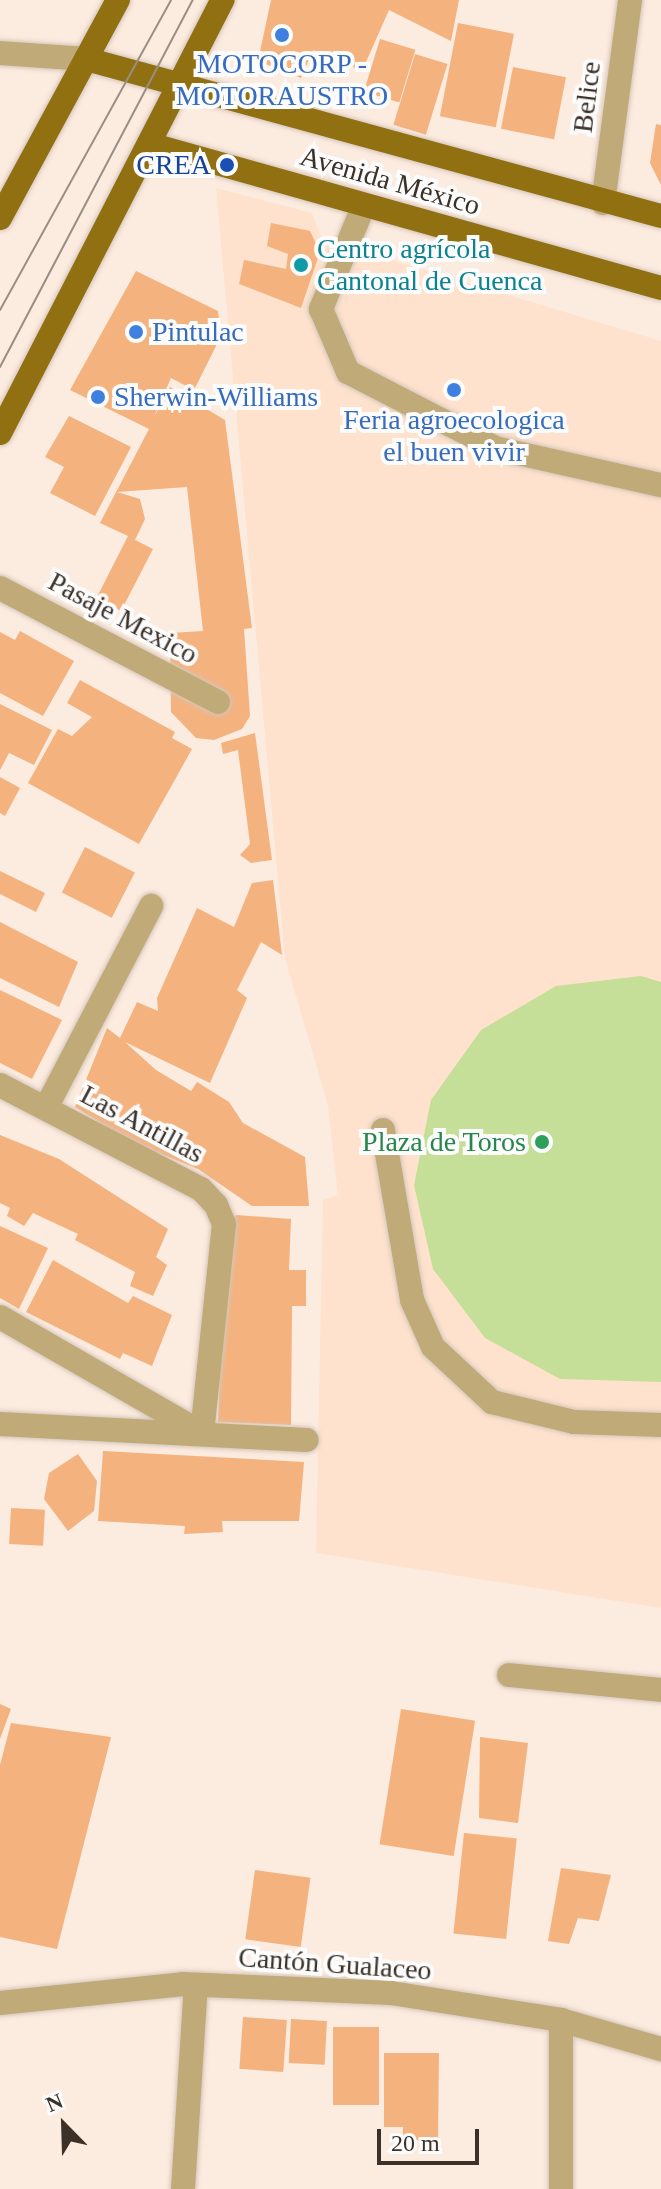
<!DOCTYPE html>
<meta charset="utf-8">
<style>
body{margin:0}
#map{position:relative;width:661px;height:2189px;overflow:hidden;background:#fcebdf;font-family:Georgia,serif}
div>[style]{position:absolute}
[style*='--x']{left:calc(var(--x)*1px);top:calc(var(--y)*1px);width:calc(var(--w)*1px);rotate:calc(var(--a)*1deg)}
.built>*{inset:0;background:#fee2cd}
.green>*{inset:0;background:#c5df98}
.building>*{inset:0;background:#f4b27f;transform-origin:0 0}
.roads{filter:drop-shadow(0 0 2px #d5c6bb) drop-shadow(0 0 2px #d5c6bb)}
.minor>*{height:24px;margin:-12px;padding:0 12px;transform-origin:12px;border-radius:12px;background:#c0aa77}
.major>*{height:24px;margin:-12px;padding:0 12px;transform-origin:12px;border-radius:12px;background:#917011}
.tram>*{height:2px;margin:-1px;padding:0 1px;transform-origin:1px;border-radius:1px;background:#9a8d83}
.dots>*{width:22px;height:22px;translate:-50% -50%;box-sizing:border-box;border:4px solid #fcfcfc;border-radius:50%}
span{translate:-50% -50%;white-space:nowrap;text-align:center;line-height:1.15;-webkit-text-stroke:8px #fcfcfc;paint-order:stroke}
.shop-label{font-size:28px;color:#366cbe}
.left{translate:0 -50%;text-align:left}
.street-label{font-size:28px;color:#3b3129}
.transit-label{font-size:28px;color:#164399}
.right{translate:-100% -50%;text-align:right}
.culture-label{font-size:28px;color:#0d838f}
.leisure-label{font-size:28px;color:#27864d}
.north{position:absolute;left:24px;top:2085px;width:80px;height:80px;-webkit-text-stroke:6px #fcfcfc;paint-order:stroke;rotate:337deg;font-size:22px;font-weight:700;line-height:32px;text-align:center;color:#3b3129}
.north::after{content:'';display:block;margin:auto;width:28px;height:36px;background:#3b3129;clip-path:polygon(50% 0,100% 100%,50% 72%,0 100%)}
.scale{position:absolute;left:377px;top:2129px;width:102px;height:36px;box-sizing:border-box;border:4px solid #3b3129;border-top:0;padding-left:10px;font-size:24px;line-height:28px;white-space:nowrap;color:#3b3129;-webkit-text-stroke:6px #fcfcfc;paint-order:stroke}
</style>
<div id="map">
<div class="built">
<i style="clip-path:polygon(216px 188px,312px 213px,322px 239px,661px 341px,661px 1608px,316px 1553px,323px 1200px,338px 1195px,328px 1106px,285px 958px)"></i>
</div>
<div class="green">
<i style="clip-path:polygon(641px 976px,661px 982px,661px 1382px,560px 1379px,485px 1338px,433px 1269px,414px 1185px,431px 1100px,481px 1030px,556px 986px)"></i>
</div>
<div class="building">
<i style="clip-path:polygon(271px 0,459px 0,451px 41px,389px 10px,362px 71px,313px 50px,301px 78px,258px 61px)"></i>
<i style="left:458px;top:23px;width:57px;height:95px;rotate:11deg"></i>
<i style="left:380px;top:39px;width:37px;height:55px;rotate:17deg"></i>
<i style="left:415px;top:54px;width:34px;height:74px;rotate:17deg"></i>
<i style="left:513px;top:67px;width:54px;height:63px;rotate:11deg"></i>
<i style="clip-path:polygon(656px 124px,661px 125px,661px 185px,650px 163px)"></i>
<i style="clip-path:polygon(271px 223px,310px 231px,320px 252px,301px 308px,239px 284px,244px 260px,286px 269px,288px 254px,267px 246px)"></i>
<i style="clip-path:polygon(136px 271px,218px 311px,221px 336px,194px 390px,171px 378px,154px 417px,170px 387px,225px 420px,252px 628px,244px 629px,250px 716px,242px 729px,214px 740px,196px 738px,171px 712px,170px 633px,203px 631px,187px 487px,117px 492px,140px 499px,145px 519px,135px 540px,153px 549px,121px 611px,96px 599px,128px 536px,100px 523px,149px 429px,70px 390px)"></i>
<i style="clip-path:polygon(69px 416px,131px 447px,95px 516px,50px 493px,64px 467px,45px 457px)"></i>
<i style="clip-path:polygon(20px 631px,74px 661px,43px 716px,0 693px,0 632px,15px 640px)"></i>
<i style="clip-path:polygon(80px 680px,175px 732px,172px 738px,192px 749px,139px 844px,28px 783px,58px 729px,72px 736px,92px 717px,67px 703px)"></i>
<i style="clip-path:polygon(0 704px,52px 730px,34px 765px,9px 753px,0 770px)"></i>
<i style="clip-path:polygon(255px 733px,272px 860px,251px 863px,240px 855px,250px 844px,238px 750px,223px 754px,221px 743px)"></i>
<i style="clip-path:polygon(0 777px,20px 788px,5px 816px,0 813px)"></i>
<i style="left:85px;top:847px;width:56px;height:51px;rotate:27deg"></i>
<i style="clip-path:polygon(0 871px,45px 893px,36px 912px,0 894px)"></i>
<i style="clip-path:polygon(273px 880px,282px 955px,261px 942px,237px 990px,247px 998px,210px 1083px,125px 1042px,156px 1070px,191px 1091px,197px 1082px,229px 1102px,243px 1123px,305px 1157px,309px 1206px,252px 1206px,198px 1169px,131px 1142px,75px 1107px,107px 1028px,120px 1038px,137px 1002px,158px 1011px,157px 998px,197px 908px,234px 927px,252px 883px)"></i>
<i style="clip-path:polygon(0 922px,78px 962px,59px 1007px,0 978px)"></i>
<i style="clip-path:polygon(0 990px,62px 1020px,32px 1079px,0 1063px)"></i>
<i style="clip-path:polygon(0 1135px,59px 1159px,168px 1229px,156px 1257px,167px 1265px,153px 1296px,130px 1286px,135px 1272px,75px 1240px,78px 1234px,33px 1213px,24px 1226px,7px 1216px,10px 1208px,0 1203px)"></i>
<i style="clip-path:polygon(236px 1215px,291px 1219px,289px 1270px,306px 1270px,306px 1306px,292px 1306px,291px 1425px,218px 1422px,225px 1231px)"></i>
<i style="clip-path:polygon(0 1226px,48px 1248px,19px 1309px,0 1298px)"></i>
<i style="clip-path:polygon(53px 1260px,128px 1303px,133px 1296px,172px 1315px,152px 1366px,123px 1353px,120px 1359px,26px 1312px)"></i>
<i style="clip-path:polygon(103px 1451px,304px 1462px,299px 1521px,222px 1521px,223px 1532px,184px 1534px,185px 1526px,98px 1521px)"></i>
<i style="clip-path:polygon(78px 1454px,97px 1481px,94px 1511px,68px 1531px,44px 1499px,49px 1473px)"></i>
<i style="left:11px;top:1508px;width:34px;height:36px;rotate:3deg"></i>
<i style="clip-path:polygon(0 1704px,11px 1709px,0 1739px)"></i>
<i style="left:401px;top:1709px;width:75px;height:137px;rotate:9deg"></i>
<i style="clip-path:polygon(11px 1723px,111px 1737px,57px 1949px,0 1937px,0 1765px)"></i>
<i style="clip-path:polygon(480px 1737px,528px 1743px,518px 1823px,479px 1818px)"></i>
<i style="left:464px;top:1833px;width:53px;height:101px;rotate:6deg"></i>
<i style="clip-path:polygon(561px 1868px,611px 1875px,599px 1921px,578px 1918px,569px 1944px,548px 1941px)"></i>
<i style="left:255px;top:1870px;width:56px;height:70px;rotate:8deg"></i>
<i style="left:243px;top:2017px;width:44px;height:52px;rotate:4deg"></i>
<i style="left:291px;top:2019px;width:36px;height:44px;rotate:3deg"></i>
<i style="left:333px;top:2027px;width:46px;height:78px"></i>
<i style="clip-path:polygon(384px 2053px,439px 2053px,438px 2141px,403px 2140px,403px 2127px,384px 2127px)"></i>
</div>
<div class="roads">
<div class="minor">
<i style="--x:0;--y:53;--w:86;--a:4"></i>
<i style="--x:603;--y:203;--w:205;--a:-82.4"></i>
<i style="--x:364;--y:205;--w:113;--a:112.5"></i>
<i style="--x:321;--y:309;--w:69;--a:66.8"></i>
<i style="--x:348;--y:372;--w:165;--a:27.3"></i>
<i style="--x:495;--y:448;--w:170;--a:12.6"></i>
<i style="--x:0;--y:588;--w:246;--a:27.6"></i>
<i style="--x:0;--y:1085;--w:226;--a:27.4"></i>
<i style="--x:201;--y:1189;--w:22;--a:47"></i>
<i style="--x:216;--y:1205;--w:21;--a:67"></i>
<i style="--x:224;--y:1224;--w:210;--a:96"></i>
<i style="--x:46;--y:1108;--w:228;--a:-62.5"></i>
<i style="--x:383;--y:1130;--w:172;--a:80.3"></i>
<i style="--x:412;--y:1300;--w:51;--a:65.9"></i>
<i style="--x:433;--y:1347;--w:81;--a:43"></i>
<i style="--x:492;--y:1402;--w:84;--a:13.7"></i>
<i style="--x:574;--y:1422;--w:87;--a:2"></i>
<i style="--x:0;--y:1317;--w:231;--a:29.9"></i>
<i style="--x:0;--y:1424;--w:307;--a:3"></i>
<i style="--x:509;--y:1675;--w:153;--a:5.6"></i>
<i style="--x:0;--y:2003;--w:184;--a:-5.9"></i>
<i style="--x:183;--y:1984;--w:208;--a:2.5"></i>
<i style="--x:391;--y:1993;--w:172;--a:9"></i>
<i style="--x:561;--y:2020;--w:104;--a:16.2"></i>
<i style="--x:561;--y:2020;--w:169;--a:90"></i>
<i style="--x:183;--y:2189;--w:204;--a:-86.4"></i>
</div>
<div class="major">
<i style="--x:86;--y:59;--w:596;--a:15.27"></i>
<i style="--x:149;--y:144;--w:532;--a:15.71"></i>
<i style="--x:0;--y:218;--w:248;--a:-61.6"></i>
<i style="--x:0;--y:433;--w:487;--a:-62.8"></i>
</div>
</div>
<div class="tram">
<i style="--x:0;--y:310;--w:354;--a:-61.1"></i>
<i style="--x:0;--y:367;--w:415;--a:-62.3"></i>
</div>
<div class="dots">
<i style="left:282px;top:35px;background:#3f7fe0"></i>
<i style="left:227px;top:165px;background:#1a4fb4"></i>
<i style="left:301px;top:265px;background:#0f9aa8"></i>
<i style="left:136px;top:332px;background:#3f7fe0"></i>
<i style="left:454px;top:390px;background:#3f7fe0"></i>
<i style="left:98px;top:397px;background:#3f7fe0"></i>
<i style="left:542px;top:1142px;background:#2e9e5b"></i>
</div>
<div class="shop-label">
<span style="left:282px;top:80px">MOTOCORP -<br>MOTORAUSTRO</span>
<span class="left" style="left:152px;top:332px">Pintulac</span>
<span class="left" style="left:114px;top:397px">Sherwin-Williams</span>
<span style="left:454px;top:436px">Feria agroecologica<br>el buen vivir</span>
</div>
<div class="street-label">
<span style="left:587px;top:97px;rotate:-83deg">Belice</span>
<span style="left:390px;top:181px;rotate:16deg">Avenida México</span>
<span style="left:123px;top:618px;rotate:28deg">Pasaje Mexico</span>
<span style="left:142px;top:1124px;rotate:28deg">Las Antillas</span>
<span style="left:335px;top:1964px;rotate:4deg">Cantón Gualaceo</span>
</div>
<div class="transit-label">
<span class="right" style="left:211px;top:165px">CREA</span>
</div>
<div class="culture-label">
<span class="left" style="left:317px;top:265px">Centro agrícola<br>Cantonal de Cuenca</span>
</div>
<div class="leisure-label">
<span class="right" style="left:526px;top:1142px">Plaza de Toros</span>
</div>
<div class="north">N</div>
<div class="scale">20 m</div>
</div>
